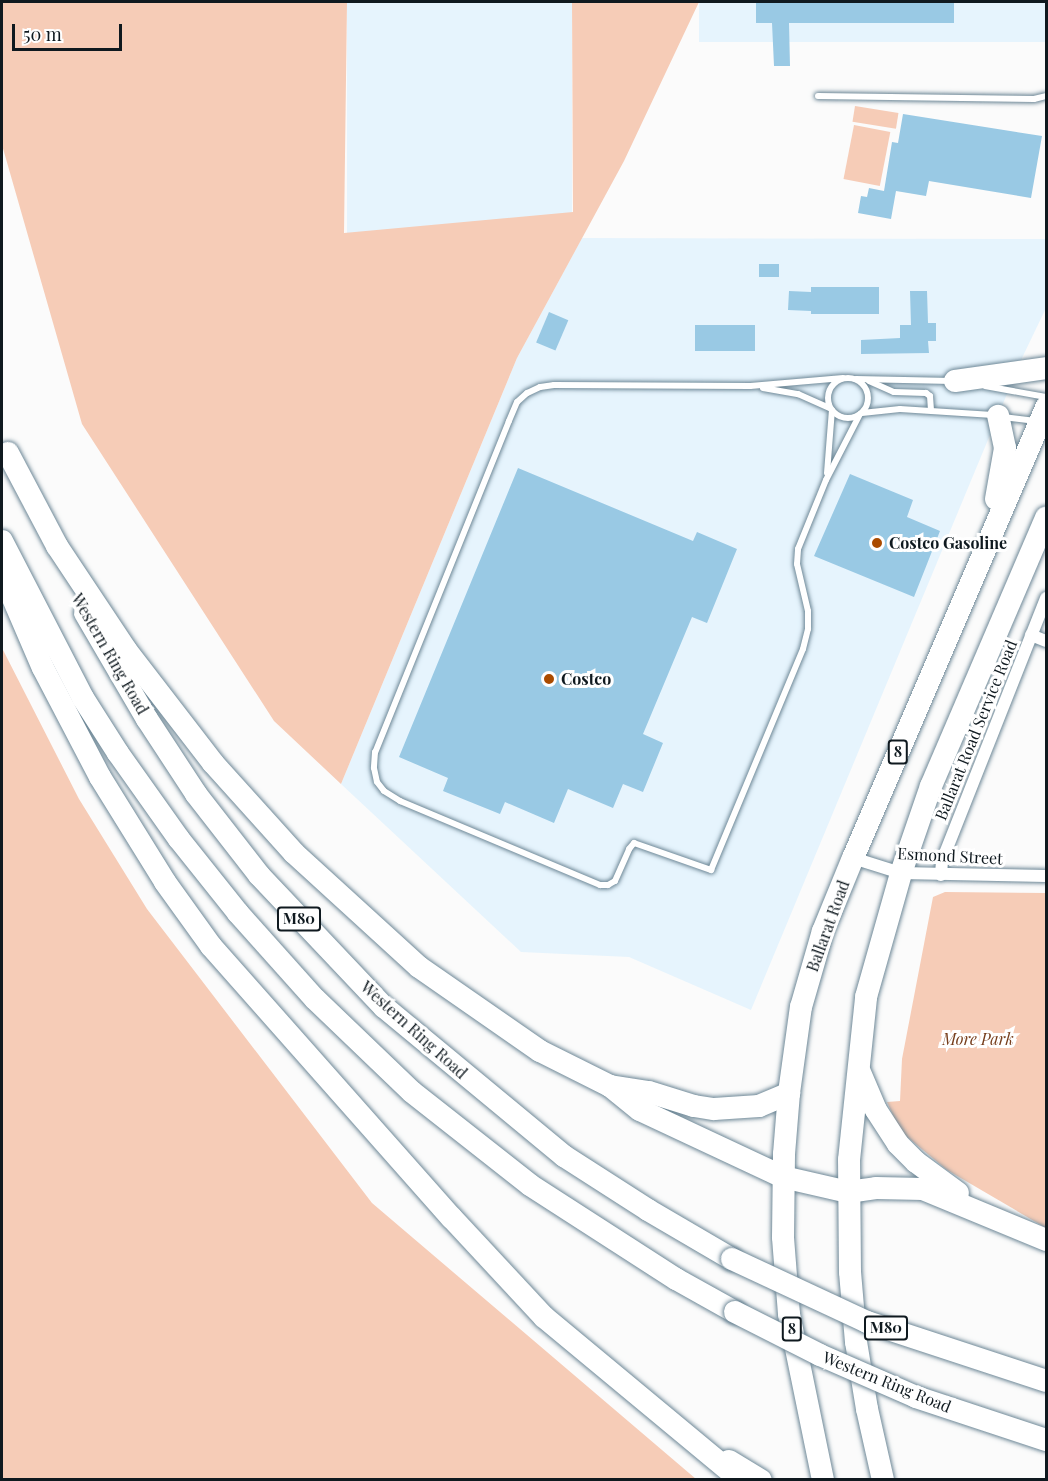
<!DOCTYPE html>
<style>
body{margin:0}
#map{position:relative;width:1048px;height:1481px;overflow:hidden;background:#fbfbfb;font-family:"Playfair Display",serif}
div>[style]{position:absolute}
[style*='--x']{left:calc(var(--x)*1px);top:calc(var(--y)*1px);width:calc(var(--w)*1px);rotate:calc(var(--a)*1deg)}
.built>*{inset:0;background:#e6f4fd;transform-origin:0 0}
.green>*{inset:0;background:#f6ccb7;transform-origin:0 0}
.building>*{inset:0;background:#99c9e4;transform-origin:0 0}
.roads{filter:drop-shadow(0 0 2px #6e8897) drop-shadow(0 0 2px #6e8897)}
.lane>*{height:6px;margin:-3px;padding:0 3px;transform-origin:3px;border-radius:3px;background:#fff}
.lane>.ring{margin:-3px;padding:0;box-sizing:content-box;background:none;border:6px solid #fff;border-radius:50%}
.street>*{height:12px;margin:-6px;padding:0 6px;transform-origin:6px;border-radius:6px;background:#fff}
.highway>*{height:22px;margin:-11px;padding:0 11px;transform-origin:11px;border-radius:11px;background:#fff}
.bridges{filter:drop-shadow(0 0 2px #6e8897) drop-shadow(0 0 2px #6e8897)}
.highway-bridge>*{height:22px;margin:-11px;padding:0 11px;transform-origin:11px;border-radius:11px;background:#fff}
.dots>*{width:16px;height:16px;translate:-50% -50%;box-sizing:border-box;border:3px solid #fff;border-radius:50%}
span{translate:-50% -50%;white-space:nowrap;text-align:center;line-height:1.15;-webkit-text-stroke:6px #fff;paint-order:stroke}
.shield-label span{padding:2px 4px;background:#fff;border:2px solid;border-radius:4px;-webkit-text-stroke-width:0}
.shield-label{font-size:15px;color:#0f191f;font-weight:700}
.poi-label{font-size:16px;color:#0f191f;font-weight:700}
.left{translate:0 -50%;text-align:left}
.street-label{font-size:16px;color:#0f191f}
.park-label{font-size:16px;color:#763d1b;font-style:italic}
.frame{position:absolute;inset:0;border:3px solid #0f191f;pointer-events:none}
.scale{position:absolute;left:12px;top:24px;width:110px;height:27px;box-sizing:border-box;border:3px solid #0f191f;border-top:0;padding-left:8px;font-size:18px;line-height:21px;white-space:nowrap;color:#0f191f;-webkit-text-stroke:4px #fff;paint-order:stroke}
</style>
<div id="map">
<div class="built">
<i style="left:347px;top:2px;width:225px;height:231px"></i>
<i style="left:699px;top:2px;width:347px;height:40px"></i>
<i style="clip-path:polygon(582px 238px,1046px 239px,1046px 308px,1022px 358px,751px 1010px,629px 957px,521px 952px,341px 784px,517px 358px)"></i>
</div>
<div class="green">
<i style="clip-path:polygon(2px 2px,347px 2px,344px 233px,573px 212px,572px 2px,699px 2px,624px 161px,517px 358px,341px 784px,274px 721px,82px 424px,2px 145px)"></i>
<i style="left:855px;top:106px;width:44px;height:16px;rotate:9deg"></i>
<i style="left:854px;top:125px;width:37px;height:55px;rotate:11deg"></i>
<i style="clip-path:polygon(2px 648px,79px 799px,147px 909px,372px 1203px,696px 1479px,2px 1479px)"></i>
<i style="clip-path:polygon(945px 892px,1046px 893px,1046px 1228px,947px 1170px,900px 1131px,887px 1102px,900px 1101px,902px 1059px,933px 897px)"></i>
</div>
<div class="building">
<i style="clip-path:polygon(756px 2px,954px 2px,954px 23px,789px 23px,790px 66px,774px 66px,772px 23px,756px 23px)"></i>
<i style="clip-path:polygon(903px 114px,1042px 136px,1031px 198px,929px 181px,926px 196px,896px 191px,891px 219px,858px 213px,861px 196px,867px 197px,869px 188px,884px 191px,892px 142px,898px 143px)"></i>
<i style="left:759px;top:264px;width:20px;height:13px"></i>
<i style="clip-path:polygon(811px 287px,879px 287px,879px 314px,811px 314px,811px 311px,788px 310px,789px 291px,811px 292px)"></i>
<i style="clip-path:polygon(910px 291px,927px 291px,928px 323px,936px 323px,936px 341px,928px 341px,929px 353px,861px 354px,861px 340px,900px 338px,900px 325px,911px 325px)"></i>
<i style="left:549px;top:312px;width:21px;height:33px;rotate:23deg"></i>
<i style="left:695px;top:325px;width:60px;height:26px"></i>
<i style="clip-path:polygon(518px 468px,693px 541px,697px 532px,737px 549px,707px 623px,692px 617px,643px 734px,663px 743px,643px 792px,623px 784px,613px 808px,568px 789px,554px 823px,505px 802px,500px 814px,443px 791px,448px 778px,399px 757px)"></i>
<i style="clip-path:polygon(850px 474px,913px 500px,907px 517px,940px 531px,914px 597px,814px 556px)"></i>
</div>
<div class="roads">
<div class="lane">
<i style="--x:818;--y:96;--w:216;--a:0.8"></i>
<i style="--x:1034;--y:99;--w:12;--a:-14"></i>
<i class="ring" style="left:828px;top:378px;width:34px;height:34px"></i>
<i style="--x:843;--y:378;--w:93;--a:175.1"></i>
<i style="--x:750;--y:386;--w:196;--a:-179.7"></i>
<i style="--x:554;--y:385;--w:14;--a:172"></i>
<i style="--x:540;--y:387;--w:14;--a:155"></i>
<i style="--x:527;--y:393;--w:13;--a:138"></i>
<i style="--x:517;--y:402;--w:21;--a:113"></i>
<i style="--x:509;--y:421;--w:357;--a:112"></i>
<i style="--x:375;--y:752;--w:16;--a:94"></i>
<i style="--x:374;--y:768;--w:14;--a:78"></i>
<i style="--x:377;--y:782;--w:11;--a:52"></i>
<i style="--x:384;--y:791;--w:19;--a:32"></i>
<i style="--x:400;--y:801;--w:217;--a:22.8"></i>
<i style="--x:600;--y:885;--w:8;--a:0"></i>
<i style="--x:608;--y:885;--w:8;--a:-30"></i>
<i style="--x:615;--y:881;--w:35;--a:-66"></i>
<i style="--x:629;--y:849;--w:8;--a:-50"></i>
<i style="--x:634;--y:843;--w:82;--a:19.3"></i>
<i style="--x:711;--y:870;--w:239;--a:-67.4"></i>
<i style="--x:803;--y:649;--w:21;--a:-76"></i>
<i style="--x:808;--y:629;--w:18;--a:-90"></i>
<i style="--x:808;--y:611;--w:48;--a:-103.2"></i>
<i style="--x:797;--y:564;--w:15;--a:-86"></i>
<i style="--x:798;--y:549;--w:74;--a:-67.9"></i>
<i style="--x:826;--y:480;--w:74;--a:-62.7"></i>
<i style="--x:856;--y:379;--w:96;--a:1.2"></i>
<i style="--x:869;--y:381;--w:27;--a:24"></i>
<i style="--x:894;--y:392;--w:32;--a:2"></i>
<i style="--x:926;--y:393;--w:5;--a:37"></i>
<i style="--x:930;--y:396;--w:13;--a:86"></i>
<i style="--x:985;--y:386;--w:62;--a:10.2"></i>
<i style="--x:763;--y:388;--w:36;--a:10"></i>
<i style="--x:798;--y:394;--w:35;--a:24"></i>
<i style="--x:862;--y:413;--w:38;--a:-6"></i>
<i style="--x:900;--y:409;--w:93;--a:3.7"></i>
<i style="--x:1003;--y:417;--w:31;--a:7"></i>
<i style="--x:827;--y:473;--w:63;--a:-85.5"></i>
</div>
<div class="street">
<i style="--x:1031;--y:635;--w:16;--a:22"></i>
<i style="--x:853;--y:858;--w:50;--a:17.4"></i>
<i style="--x:901;--y:873;--w:145;--a:1.2"></i>
<i style="--x:941;--y:875;--w:14;--a:-86"></i>
<i style="--x:942;--y:861;--w:283;--a:-68.4"></i>
</div>
<div class="highway">
<i style="--x:955;--y:381;--w:92;--a:-8.1"></i>
<i style="--x:8;--y:453;--w:105;--a:62.2"></i>
<i style="--x:57;--y:546;--w:125;--a:56.4"></i>
<i style="--x:126;--y:650;--w:143;--a:52.4"></i>
<i style="--x:213;--y:763;--w:121;--a:48"></i>
<i style="--x:294;--y:853;--w:169;--a:42.4"></i>
<i style="--x:419;--y:967;--w:147;--a:34.8"></i>
<i style="--x:540;--y:1051;--w:78;--a:26.6"></i>
<i style="--x:610;--y:1086;--w:38;--a:39"></i>
<i style="--x:640;--y:1110;--w:158;--a:25.1"></i>
<i style="--x:783;--y:1177;--w:67;--a:13"></i>
<i style="--x:848;--y:1192;--w:28;--a:-8"></i>
<i style="--x:876;--y:1188;--w:47;--a:1.2"></i>
<i style="--x:923;--y:1189;--w:133;--a:22.5"></i>
<i style="--x:996;--y:499;--w:52;--a:-80"></i>
<i style="--x:1005;--y:448;--w:33;--a:-102"></i>
<i style="--x:2;--y:541;--w:177;--a:62.7"></i>
<i style="--x:83;--y:698;--w:65;--a:57.5"></i>
<i style="--x:118;--y:753;--w:105;--a:54.7"></i>
<i style="--x:179;--y:839;--w:95;--a:51.4"></i>
<i style="--x:238;--y:913;--w:115;--a:48.2"></i>
<i style="--x:315;--y:999;--w:134;--a:43.8"></i>
<i style="--x:412;--y:1092;--w:150;--a:38.2"></i>
<i style="--x:530;--y:1185;--w:174;--a:32.8"></i>
<i style="--x:676;--y:1279;--w:68;--a:29.2"></i>
<i style="--x:2;--y:573;--w:103;--a:66.7"></i>
<i style="--x:43;--y:668;--w:123;--a:62.4"></i>
<i style="--x:100;--y:777;--w:123;--a:58.2"></i>
<i style="--x:165;--y:882;--w:79;--a:54.3"></i>
<i style="--x:211;--y:946;--w:363;--a:48.5"></i>
<i style="--x:452;--y:1218;--w:135;--a:47.1"></i>
<i style="--x:544;--y:1317;--w:255;--a:39.7"></i>
<i style="--x:85;--y:613;--w:123;--a:59.7"></i>
<i style="--x:147;--y:719;--w:90;--a:56.8"></i>
<i style="--x:196;--y:794;--w:103;--a:52.1"></i>
<i style="--x:259;--y:875;--w:182;--a:46.6"></i>
<i style="--x:384;--y:1007;--w:234;--a:39.6"></i>
<i style="--x:564;--y:1156;--w:100;--a:32.7"></i>
<i style="--x:648;--y:1210;--w:97;--a:30.3"></i>
<i style="--x:859;--y:1070;--w:43;--a:67"></i>
<i style="--x:876;--y:1110;--w:40;--a:57.1"></i>
<i style="--x:898;--y:1144;--w:25;--a:45"></i>
<i style="--x:916;--y:1162;--w:52;--a:36.4"></i>
<i style="--x:610;--y:1086;--w:39;--a:9"></i>
<i style="--x:649;--y:1092;--w:47;--a:17.3"></i>
<i style="--x:694;--y:1106;--w:20;--a:9"></i>
<i style="--x:714;--y:1109;--w:45;--a:-3.8"></i>
<i style="--x:759;--y:1106;--w:33;--a:-23"></i>
<i style="--x:729;--y:1461;--w:37;--a:31"></i>
<i style="--x:823;--y:1480;--w:169;--a:-101.6"></i>
<i style="--x:789;--y:1314;--w:77;--a:-94.5"></i>
<i style="--x:783;--y:1237;--w:83;--a:-89.3"></i>
<i style="--x:784;--y:1154;--w:61;--a:-85.3"></i>
<i style="--x:789;--y:1093;--w:87;--a:-82.1"></i>
<i style="--x:801;--y:1007;--w:79;--a:-73.9"></i>
<i style="--x:823;--y:931;--w:79;--a:-67.7"></i>
<i style="--x:853;--y:858;--w:491;--a:-66.8"></i>
<i style="--x:883;--y:1480;--w:73;--a:-102.7"></i>
<i style="--x:867;--y:1409;--w:68;--a:-99.3"></i>
<i style="--x:856;--y:1342;--w:70;--a:-94.9"></i>
<i style="--x:850;--y:1272;--w:112;--a:-90.5"></i>
<i style="--x:849;--y:1160;--w:164;--a:-84"></i>
<i style="--x:866;--y:997;--w:129;--a:-74.2"></i>
<i style="--x:901;--y:873;--w:92;--a:-71"></i>
<i style="--x:931;--y:786;--w:292;--a:-66.8"></i>
</div>
</div>
<div class="bridges">
<div class="highway-bridge">
<i style="--x:732;--y:1259;--w:149;--a:25"></i>
<i style="--x:867;--y:1322;--w:188;--a:18.2"></i>
<i style="--x:735;--y:1312;--w:95;--a:26.8"></i>
<i style="--x:820;--y:1355;--w:105;--a:23.6"></i>
<i style="--x:916;--y:1397;--w:137;--a:18.3"></i>
</div>
</div>
<div class="dots">
<i style="left:877px;top:543px;background:#aa4b00"></i>
<i style="left:549px;top:679px;background:#aa4b00"></i>
</div>
<div class="shield-label">
<span style="left:898px;top:752px">8</span>
<span style="left:299px;top:919px">M80</span>
<span style="left:886px;top:1328px">M80</span>
<span style="left:792px;top:1329px">8</span>
</div>
<div class="poi-label">
<span class="left" style="left:889px;top:543px">Costco Gasoline</span>
<span class="left" style="left:561px;top:679px">Costco</span>
</div>
<div class="street-label">
<span style="left:110px;top:654px;rotate:60deg">Western Ring Road</span>
<span style="left:976px;top:730px;rotate:-68deg">Ballarat Road Service Road</span>
<span style="left:950px;top:856px;rotate:3deg">Esmond Street</span>
<span style="left:828px;top:926px;rotate:-70deg">Ballarat Road</span>
<span style="left:414px;top:1030px;rotate:42deg">Western Ring Road</span>
<span style="left:887px;top:1382px;rotate:22deg">Western Ring Road</span>
</div>
<div class="park-label">
<span style="left:978px;top:1039px">More Park</span>
</div>
<div class="frame"></div>
<div class="scale">50 m</div>
</div>
